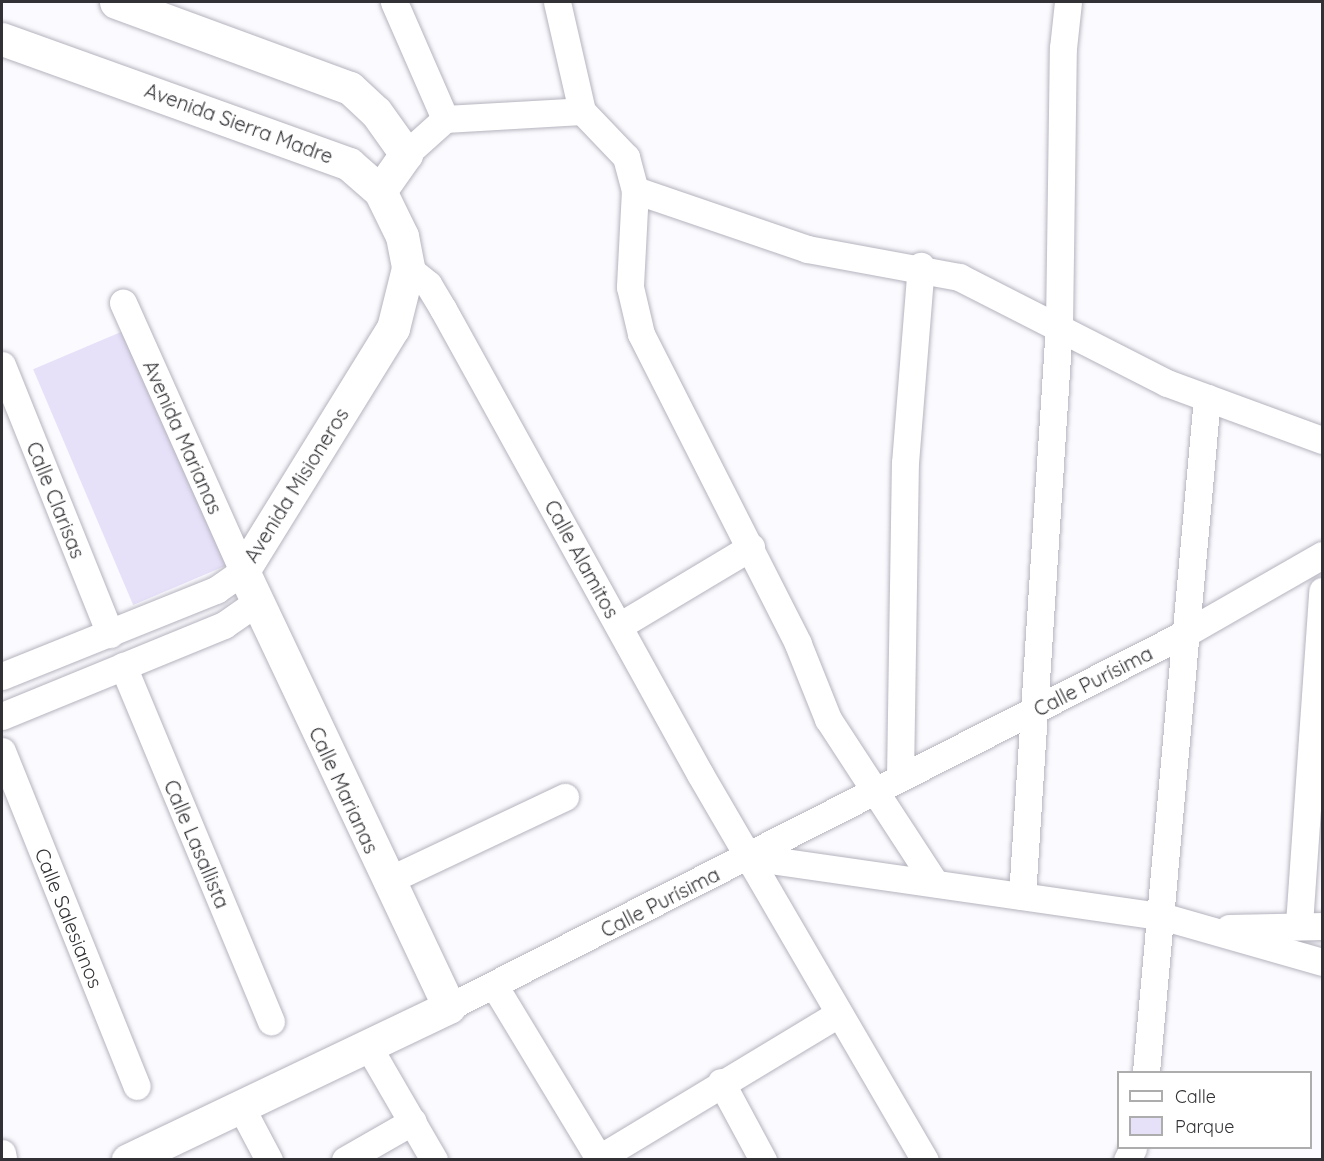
<!DOCTYPE html>
<meta charset="utf-8">
<style>
body{margin:0}
#map{position:relative;width:1324px;height:1161px;overflow:hidden;background:#fbfafe;font-family:Quicksand,sans-serif}
div>[style]{position:absolute}
[style*='--x']{left:calc(var(--x)*1px);top:calc(var(--y)*1px);width:calc(var(--w)*1px);rotate:calc(var(--a)*1deg)}
.green>*{inset:0;background:#e6e0f9;transform-origin:0 0}
.roads{filter:drop-shadow(0 0 2px #b5b3be) drop-shadow(0 0 2px #b5b3be)}
.minor>*{height:27px;margin:-13.5px;padding:0 13.5px;transform-origin:13.5px;border-radius:13.5px;background:#fff}
.tertiary>*{height:33px;margin:-16.5px;padding:0 16.5px;transform-origin:16.5px;border-radius:16.5px;background:#fff}
span{translate:-50% -50%;white-space:nowrap;text-align:center;line-height:1.15;-webkit-text-stroke:4.5px #fff;paint-order:stroke}
.street-label{font-size:20px;color:#323135}
.frame{position:absolute;inset:0;border:3px solid #323135;pointer-events:none}
.legend{position:absolute;left:1117px;top:1071px;width:195px;height:78px;box-sizing:border-box;background:#fff;border:2px solid #adadae;margin:0;padding:8px 10px;list-style:none;font-size:18px;color:#323135}
.legend li{display:flex;align-items:center;gap:12px;height:30px}
.legend b{width:30px;border:2px solid #adadae}
</style>
<div id="map">
<div class="green">
<i style="left:128px;top:329px;width:256px;height:103px;rotate:67deg"></i>
</div>
<div class="roads">
<div class="minor">
<i style="--x:394;--y:2;--w:128;--a:66.4"></i>
<i style="--x:557;--y:2;--w:112;--a:77.1"></i>
<i style="--x:406;--y:154;--w:52;--a:-41.9"></i>
<i style="--x:445;--y:119;--w:137;--a:-3.3"></i>
<i style="--x:582;--y:111;--w:64;--a:46.3"></i>
<i style="--x:626;--y:157;--w:34;--a:75"></i>
<i style="--x:635;--y:190;--w:97;--a:93"></i>
<i style="--x:630;--y:287;--w:48;--a:76.8"></i>
<i style="--x:641;--y:334;--w:347;--a:63.1"></i>
<i style="--x:798;--y:644;--w:81;--a:68.2"></i>
<i style="--x:828;--y:719;--w:196;--a:56.9"></i>
<i style="--x:635;--y:190;--w:182;--a:18.9"></i>
<i style="--x:807;--y:249;--w:155;--a:10.4"></i>
<i style="--x:959;--y:277;--w:233;--a:27"></i>
<i style="--x:1167;--y:383;--w:165;--a:20.2"></i>
<i style="--x:408;--y:268;--w:26;--a:39"></i>
<i style="--x:428;--y:284;--w:29;--a:59"></i>
<i style="--x:443;--y:309;--w:531;--a:61.07"></i>
<i style="--x:700;--y:774;--w:447;--a:59.8"></i>
<i style="--x:2;--y:365;--w:290;--a:68.1"></i>
<i style="--x:619;--y:626;--w:154;--a:-30.9"></i>
<i style="--x:123;--y:666;--w:385;--a:67.4"></i>
<i style="--x:2;--y:676;--w:231;--a:-21.9"></i>
<i style="--x:216;--y:590;--w:33;--a:-35"></i>
<i style="--x:243;--y:571;--w:294;--a:-114.1"></i>
<i style="--x:2;--y:716;--w:240;--a:-22.3"></i>
<i style="--x:224;--y:625;--w:40;--a:-34.9"></i>
<i style="--x:2;--y:751;--w:361;--a:68.1"></i>
<i style="--x:900;--y:777;--w:314;--a:-89.1"></i>
<i style="--x:905;--y:463;--w:198;--a:-85.4"></i>
<i style="--x:750;--y:857;--w:415;--a:8.2"></i>
<i style="--x:1161;--y:916;--w:167;--a:15.9"></i>
<i style="--x:387;--y:881;--w:197;--a:-25.3"></i>
<i style="--x:1022;--y:896;--w:571;--a:-86.29"></i>
<i style="--x:1059;--y:326;--w:278;--a:-89.2"></i>
<i style="--x:1063;--y:48;--w:46;--a:-83.8"></i>
<i style="--x:1299;--y:924;--w:334;--a:-86"></i>
<i style="--x:1229;--y:928;--w:93;--a:-1.2"></i>
<i style="--x:494;--y:985;--w:205;--a:58.8"></i>
<i style="--x:449;--y:1007;--w:826;--a:-26.91"></i>
<i style="--x:1186;--y:633;--w:157;--a:-29.8"></i>
<i style="--x:368;--y:1046;--w:132;--a:59.9"></i>
<i style="--x:1146;--y:1072;--w:677;--a:-84.83"></i>
<i style="--x:721;--y:1082;--w:89;--a:61.7"></i>
<i style="--x:241;--y:1107;--w:60;--a:62.2"></i>
<i style="--x:2;--y:1153;--w:5;--a:79"></i>
<i style="--x:345;--y:1160;--w:78;--a:-29.8"></i>
<i style="--x:596;--y:1160;--w:283;--a:-31.1"></i>
<i style="--x:1127;--y:1160;--w:13;--a:-63"></i>
</div>
<div class="tertiary">
<i style="--x:116;--y:2;--w:249;--a:20.2"></i>
<i style="--x:350;--y:88;--w:35;--a:43"></i>
<i style="--x:376;--y:112;--w:52;--a:54.5"></i>
<i style="--x:406;--y:154;--w:45;--a:125.1"></i>
<i style="--x:2;--y:39;--w:369;--a:19.8"></i>
<i style="--x:349;--y:164;--w:41;--a:41.1"></i>
<i style="--x:380;--y:191;--w:50;--a:63.9"></i>
<i style="--x:402;--y:236;--w:33;--a:79"></i>
<i style="--x:408;--y:268;--w:62;--a:104"></i>
<i style="--x:393;--y:328;--w:286;--a:121.7"></i>
<i style="--x:243;--y:571;--w:482;--a:64.7"></i>
<i style="--x:449;--y:1007;--w:356;--a:154.5"></i>
</div>
</div>
<div class="street-label">
<span style="left:239px;top:123px;rotate:20deg">Avenida Sierra Madre</span>
<span style="left:183px;top:437px;rotate:66deg">Avenida Marianas</span>
<span style="left:296px;top:485px;rotate:-58deg">Avenida Misioneros</span>
<span style="left:56px;top:500px;rotate:68deg">Calle Clarisas</span>
<span style="left:582px;top:559px;rotate:61deg">Calle Alamitos</span>
<span style="left:1093px;top:681px;rotate:-27deg">Calle Purísima</span>
<span style="left:344px;top:790px;rotate:65deg">Calle Marianas</span>
<span style="left:197px;top:844px;rotate:67deg">Calle Lasallista</span>
<span style="left:660px;top:902px;rotate:-27deg">Calle Purísima</span>
<span style="left:69px;top:918px;rotate:68deg">Calle Salesianos</span>
</div>
<div class="frame"></div>
<ul class="legend">
<li><b style="height:8px;background:#fff"></b>Calle</li>
<li><b style="height:16px;background:#e6e0f9"></b>Parque</li>
</ul>
</div>
